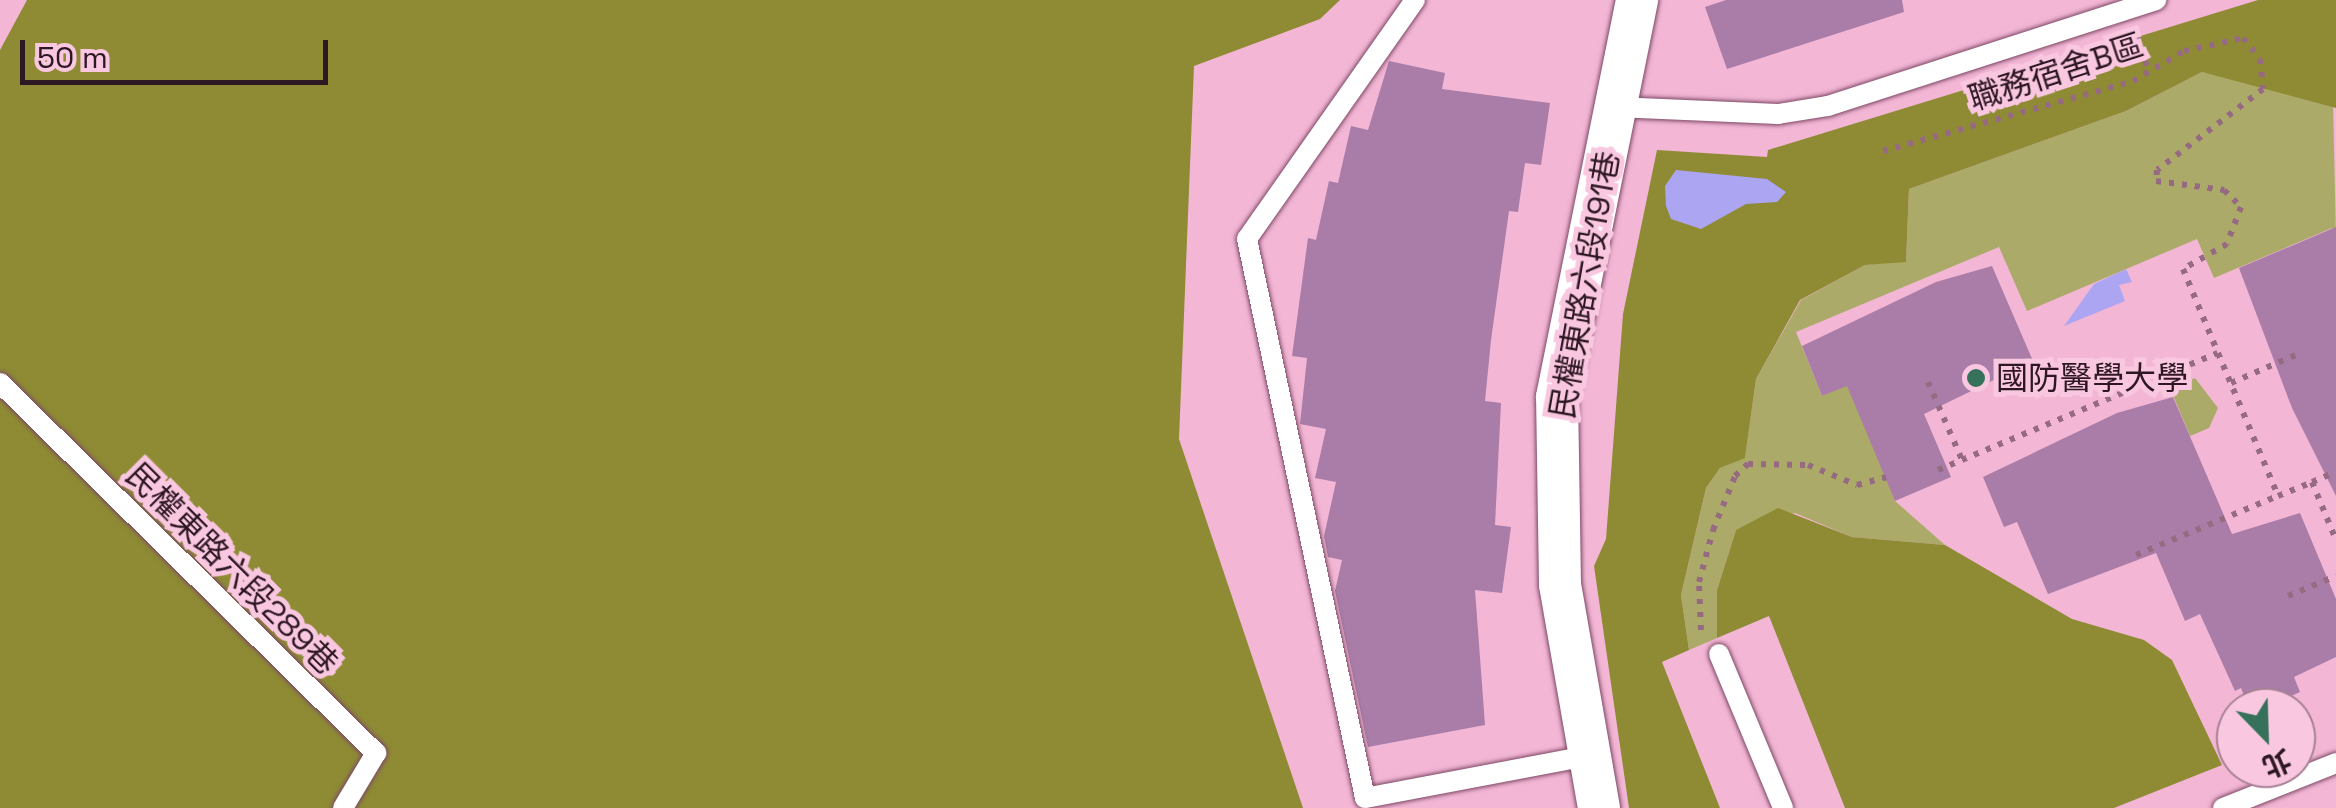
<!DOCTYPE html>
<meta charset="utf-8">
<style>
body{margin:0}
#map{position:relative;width:2336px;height:808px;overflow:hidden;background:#f3b6d5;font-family:"Space Grotesk","Noto Sans TC",sans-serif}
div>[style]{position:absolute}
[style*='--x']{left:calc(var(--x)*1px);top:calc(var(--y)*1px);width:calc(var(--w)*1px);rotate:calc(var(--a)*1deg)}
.green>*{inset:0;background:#acaa69}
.forest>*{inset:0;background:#8e8b34}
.water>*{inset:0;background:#aca5f2}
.building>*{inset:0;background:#a97da8}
.path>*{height:6px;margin-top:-3px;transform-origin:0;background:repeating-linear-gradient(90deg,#966b81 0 5px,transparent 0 13px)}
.roads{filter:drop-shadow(0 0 2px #7d4965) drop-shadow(0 0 2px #7d4965)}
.lane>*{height:20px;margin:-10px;padding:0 10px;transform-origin:10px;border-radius:10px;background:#fff}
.street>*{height:42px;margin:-21px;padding:0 21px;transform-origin:21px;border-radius:21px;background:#fff}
.dots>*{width:28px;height:28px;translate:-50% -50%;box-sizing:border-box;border:5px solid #f9c7e0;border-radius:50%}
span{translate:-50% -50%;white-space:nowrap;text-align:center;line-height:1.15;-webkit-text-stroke:10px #f9c7e0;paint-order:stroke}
.street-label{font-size:32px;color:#2d1723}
.poi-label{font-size:32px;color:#2d1723}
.left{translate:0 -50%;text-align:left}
.north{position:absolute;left:2216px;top:688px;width:100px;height:100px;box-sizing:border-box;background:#f9c7e0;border:2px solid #a78194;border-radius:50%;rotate:157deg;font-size:28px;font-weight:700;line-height:40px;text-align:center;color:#2d1723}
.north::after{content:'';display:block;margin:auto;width:35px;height:45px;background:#36715b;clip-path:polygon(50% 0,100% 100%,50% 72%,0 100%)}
.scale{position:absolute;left:20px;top:40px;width:308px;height:45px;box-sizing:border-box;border:5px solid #2d1723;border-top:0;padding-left:12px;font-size:30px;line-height:35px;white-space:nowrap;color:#2d1723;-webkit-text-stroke:8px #f9c7e0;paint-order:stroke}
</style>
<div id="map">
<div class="green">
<i style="clip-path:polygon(2202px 72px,2333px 102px,2336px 238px,2332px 228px,2214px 278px,2197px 239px,2027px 311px,1999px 247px,1796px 332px,1822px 396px,1851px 382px,1895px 501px,1945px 545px,1852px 537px,1795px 513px,1736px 530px,1717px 590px,1717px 638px,1689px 650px,1681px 595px,1706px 488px,1720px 468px,1745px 457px,1756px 379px,1801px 300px,1865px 265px,1906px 261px,1909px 189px,2126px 111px)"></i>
<i style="clip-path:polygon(2195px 378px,2218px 408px,2209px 428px,2190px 436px,2170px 388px)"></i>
</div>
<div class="forest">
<i style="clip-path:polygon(27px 0,1340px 0,1320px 19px,1194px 66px,1179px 439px,1303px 808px,0 808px,0 50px)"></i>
<i style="clip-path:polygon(2258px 0,2336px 0,2336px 108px,2202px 72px,2126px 111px,1909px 189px,1906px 262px,1865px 265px,1800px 300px,1756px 379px,1745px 458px,1720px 468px,1706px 488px,1681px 595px,1689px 650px,1662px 662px,1720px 808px,1629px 808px,1594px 566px,1606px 539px,1623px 314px,1657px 150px,1767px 157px,1768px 150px)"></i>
<i style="clip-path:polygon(1778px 508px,1852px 537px,1945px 545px,2072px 619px,2144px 640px,2172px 660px,2222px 765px,2114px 808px,1845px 808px,1769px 616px,1717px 638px,1717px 590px,1736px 530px)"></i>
</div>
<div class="water">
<i style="clip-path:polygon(1676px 170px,1767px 179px,1786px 192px,1777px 202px,1746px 204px,1701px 229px,1671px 219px,1666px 206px,1665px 186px)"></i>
<i style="clip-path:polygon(2126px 269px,2132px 282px,2119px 285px,2125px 301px,2064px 326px,2094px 284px)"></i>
</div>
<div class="building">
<i style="clip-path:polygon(1726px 0,1902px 0,1904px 12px,1727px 69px,1705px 7px)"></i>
<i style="clip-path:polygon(1389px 61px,1445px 73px,1442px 89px,1550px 103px,1541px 165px,1525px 163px,1518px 212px,1509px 211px,1491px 340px,1485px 401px,1501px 403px,1495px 525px,1511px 527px,1502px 593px,1475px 590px,1485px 725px,1368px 747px,1335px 591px,1342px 560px,1328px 557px,1324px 536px,1336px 482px,1315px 478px,1326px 429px,1300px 424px,1307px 358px,1292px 356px,1308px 238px,1316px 240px,1329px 181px,1338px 183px,1351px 126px,1368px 130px)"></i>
<i style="clip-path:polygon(2336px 227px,2336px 496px,2292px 408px,2239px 268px)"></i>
<i style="clip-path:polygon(1992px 266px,2033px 361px,1924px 414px,1951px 477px,1895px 501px,1847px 386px,1822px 396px,1802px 346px,1936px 282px)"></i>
<i style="clip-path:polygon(2173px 397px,2232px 534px,2300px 513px,2336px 599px,2336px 657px,2294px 677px,2300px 692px,2264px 708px,2249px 708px,2241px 688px,2235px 691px,2200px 614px,2185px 621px,2156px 553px,2048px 594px,2017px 522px,2004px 527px,1983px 477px,2117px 413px)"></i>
</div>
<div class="path">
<i style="--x:2137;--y:36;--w:39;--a:72"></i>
<i style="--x:1883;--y:151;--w:260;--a:-15.6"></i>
<i style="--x:2133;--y:81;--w:59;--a:-30.5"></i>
<i style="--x:2184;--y:51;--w:60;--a:-12.4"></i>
<i style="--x:2243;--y:38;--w:27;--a:51"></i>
<i style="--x:2260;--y:59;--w:30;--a:84"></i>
<i style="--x:2263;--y:89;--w:133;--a:142.6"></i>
<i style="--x:2157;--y:170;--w:11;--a:95"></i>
<i style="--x:2156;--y:181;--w:69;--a:7.5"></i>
<i style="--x:2224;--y:190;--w:24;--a:45"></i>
<i style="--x:2241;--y:207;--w:40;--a:111"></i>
<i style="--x:2227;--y:244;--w:51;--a:150.4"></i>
<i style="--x:2183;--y:269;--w:91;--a:67.4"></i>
<i style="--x:1928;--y:382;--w:85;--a:66.4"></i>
<i style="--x:2231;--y:383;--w:73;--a:-23.4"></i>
<i style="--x:1938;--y:470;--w:303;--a:-22.7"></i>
<i style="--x:2218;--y:353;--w:155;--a:67.2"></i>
<i style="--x:2278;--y:496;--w:37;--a:-22"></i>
<i style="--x:2312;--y:482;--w:63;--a:67.5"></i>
<i style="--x:2312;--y:482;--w:26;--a:-23"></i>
<i style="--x:2136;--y:555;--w:154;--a:-22.6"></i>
<i style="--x:2288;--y:596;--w:52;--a:-22.6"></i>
<i style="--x:1701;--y:630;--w:48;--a:-92.4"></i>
<i style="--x:1699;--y:582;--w:54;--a:-74.9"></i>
<i style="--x:1713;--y:530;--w:58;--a:-67.8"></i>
<i style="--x:1735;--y:476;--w:18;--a:-43"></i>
<i style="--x:1748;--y:464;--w:60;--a:1"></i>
<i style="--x:1808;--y:465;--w:53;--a:22.2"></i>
<i style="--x:1857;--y:485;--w:30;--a:-15"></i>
</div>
<div class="roads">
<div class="lane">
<i style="--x:1415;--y:0;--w:292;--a:125.1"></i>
<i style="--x:1247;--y:239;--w:571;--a:78.08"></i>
<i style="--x:1365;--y:798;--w:226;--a:-10.7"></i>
<i style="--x:1616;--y:107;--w:162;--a:2.5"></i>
<i style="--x:1778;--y:114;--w:51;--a:-9.1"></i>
<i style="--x:1828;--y:106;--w:345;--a:-17.9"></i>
<i style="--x:0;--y:383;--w:528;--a:44.54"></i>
<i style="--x:376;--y:753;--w:64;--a:121"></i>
<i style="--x:1719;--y:654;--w:167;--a:67.4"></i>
<i style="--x:2223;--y:808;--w:122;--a:-21.7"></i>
</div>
<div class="street">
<i style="--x:1599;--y:808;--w:226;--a:-99.9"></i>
<i style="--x:1560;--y:585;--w:188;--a:-90.9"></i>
<i style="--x:1557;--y:397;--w:405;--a:-78.6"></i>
</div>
</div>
<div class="dots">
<i style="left:1976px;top:378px;background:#36715b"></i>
</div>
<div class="street-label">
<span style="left:2056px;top:72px;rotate:-18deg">職務宿舍B區</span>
<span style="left:1585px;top:285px;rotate:-80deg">民權東路六段191巷</span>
<span style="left:232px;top:569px;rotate:45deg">民權東路六段289巷</span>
</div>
<div class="poi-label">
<span class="left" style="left:1996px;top:378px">國防醫學大學</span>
</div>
<div class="north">北</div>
<div class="scale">50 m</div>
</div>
